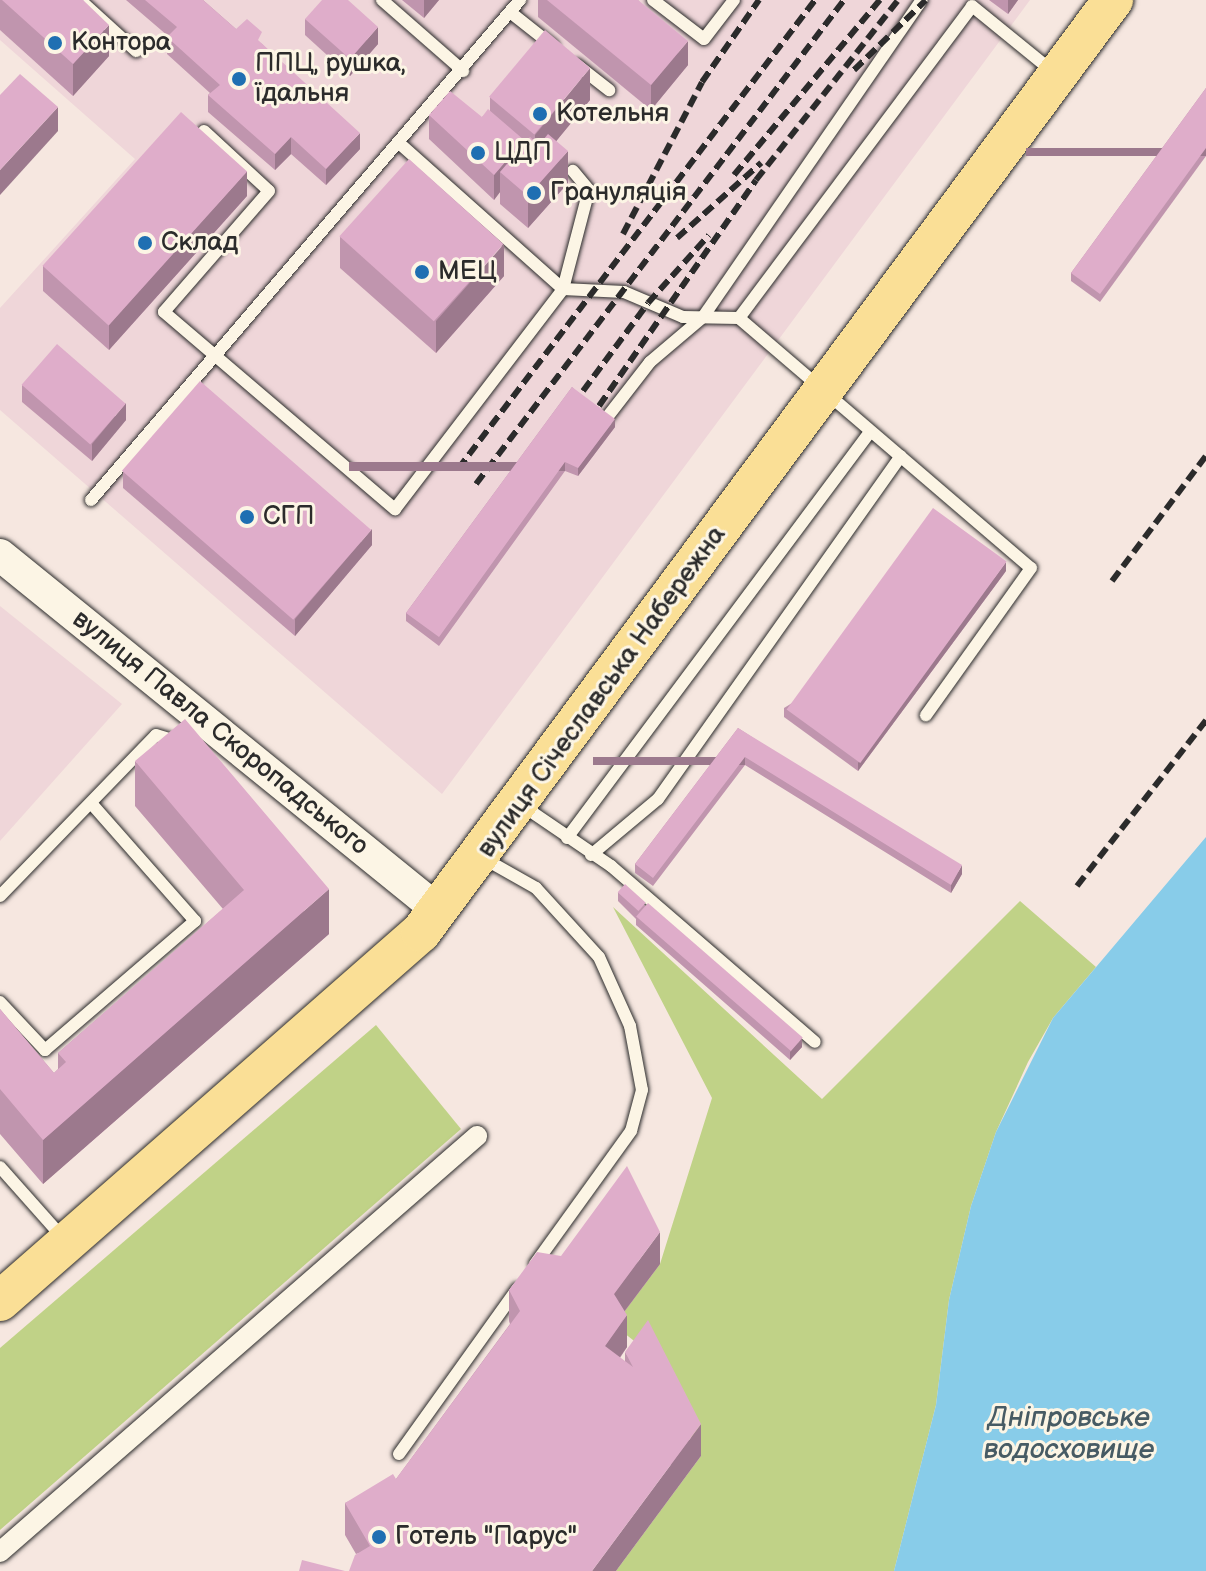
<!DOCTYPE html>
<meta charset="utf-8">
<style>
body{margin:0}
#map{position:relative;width:1206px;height:1571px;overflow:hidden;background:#f6e7e0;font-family:"Balsamiq Sans",sans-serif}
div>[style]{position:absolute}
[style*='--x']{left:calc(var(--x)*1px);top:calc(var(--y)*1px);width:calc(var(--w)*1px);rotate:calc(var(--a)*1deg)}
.built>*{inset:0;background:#efd6d9}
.green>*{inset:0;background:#c0d287}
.water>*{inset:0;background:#88cce9}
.roads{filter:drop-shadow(0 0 2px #2b2b2b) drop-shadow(0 0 2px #2b2b2b)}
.service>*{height:12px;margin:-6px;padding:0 6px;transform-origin:6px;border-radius:6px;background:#fcf5e5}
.pedestrian>*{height:20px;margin:-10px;padding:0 10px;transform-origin:10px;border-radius:10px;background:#fcf5e5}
.tertiary>*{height:32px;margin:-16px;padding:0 16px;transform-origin:16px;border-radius:16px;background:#fcf5e5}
.primary>*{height:40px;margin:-20px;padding:0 20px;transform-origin:20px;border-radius:20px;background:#fadf96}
.rail>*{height:6px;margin-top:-3px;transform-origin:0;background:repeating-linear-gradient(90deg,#2b2b2b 0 12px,transparent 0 18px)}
.wall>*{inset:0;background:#c095ae}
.shaded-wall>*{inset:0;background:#9c798d;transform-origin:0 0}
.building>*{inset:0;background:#dfadca;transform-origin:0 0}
.dots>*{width:22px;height:22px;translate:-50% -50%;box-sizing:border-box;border:4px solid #fcf5e5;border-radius:50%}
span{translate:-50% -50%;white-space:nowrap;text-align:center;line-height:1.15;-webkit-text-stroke:6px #fcf5e5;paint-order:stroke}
.poi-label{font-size:26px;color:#2b2b2b}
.left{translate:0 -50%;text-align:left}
.street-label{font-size:26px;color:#2b2b2b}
.water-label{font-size:28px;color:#475b64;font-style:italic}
</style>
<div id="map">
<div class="built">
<i style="clip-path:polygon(0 0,1030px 0,442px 794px,0 410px,0 308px,135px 159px,0 40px)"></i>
<i style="clip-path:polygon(0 606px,122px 704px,0 841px)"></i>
</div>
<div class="green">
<i style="clip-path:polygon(1020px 901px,1096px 967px,1053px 1018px,1028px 1062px,996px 1132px,971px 1206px,949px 1300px,936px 1405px,894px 1571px,616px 1571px,701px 1456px,648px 1352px,614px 1325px,660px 1264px,712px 1098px,613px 907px,822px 1099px)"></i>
<i style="clip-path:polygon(376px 1025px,461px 1129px,0 1530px,0 1348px)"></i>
</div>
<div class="water">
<i style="clip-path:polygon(1206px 837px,1206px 1571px,894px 1571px,936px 1405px,949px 1300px,971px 1206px,996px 1132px,1053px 1018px)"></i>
</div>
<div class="roads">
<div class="service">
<i style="--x:80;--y:0;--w:76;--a:42.3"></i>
<i style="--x:382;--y:0;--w:108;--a:41.2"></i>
<i style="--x:653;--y:0;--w:64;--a:37.4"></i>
<i style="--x:704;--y:39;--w:49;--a:-52.4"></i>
<i style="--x:510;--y:12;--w:55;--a:38.3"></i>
<i style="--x:577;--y:65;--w:41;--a:38"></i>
<i style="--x:204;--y:131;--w:88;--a:42.7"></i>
<i style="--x:269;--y:191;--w:160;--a:131"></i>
<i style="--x:164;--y:312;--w:304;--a:40.5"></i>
<i style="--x:395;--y:509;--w:277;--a:-52.6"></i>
<i style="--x:563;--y:289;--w:102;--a:-75.3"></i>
<i style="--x:589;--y:190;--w:25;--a:-130"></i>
<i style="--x:399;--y:143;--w:220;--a:41.7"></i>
<i style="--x:563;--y:289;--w:61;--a:2.8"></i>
<i style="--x:624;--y:292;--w:64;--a:23"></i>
<i style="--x:683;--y:317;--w:56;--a:1"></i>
<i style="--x:739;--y:318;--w:384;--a:40.6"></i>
<i style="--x:1031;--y:568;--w:181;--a:125.5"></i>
<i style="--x:739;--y:318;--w:389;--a:-53.2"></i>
<i style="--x:972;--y:6;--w:103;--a:39.1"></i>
<i style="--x:605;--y:420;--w:73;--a:-52.2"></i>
<i style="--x:650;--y:362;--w:70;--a:-40.3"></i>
<i style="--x:703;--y:317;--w:385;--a:-55.4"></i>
<i style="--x:91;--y:500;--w:659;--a:-49.37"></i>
<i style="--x:523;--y:806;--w:107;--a:34.3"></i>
<i style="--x:611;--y:866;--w:269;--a:40.8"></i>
<i style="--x:567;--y:838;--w:507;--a:-53.27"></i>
<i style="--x:591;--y:855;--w:87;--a:-39.9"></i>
<i style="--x:658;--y:799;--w:420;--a:-54.7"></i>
<i style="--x:483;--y:858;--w:61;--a:29.5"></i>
<i style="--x:536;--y:888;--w:93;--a:47.6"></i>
<i style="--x:599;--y:957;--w:76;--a:65.8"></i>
<i style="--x:630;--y:1026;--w:65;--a:79.4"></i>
<i style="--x:642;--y:1090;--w:42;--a:105"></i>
<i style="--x:631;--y:1131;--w:164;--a:125.8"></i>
<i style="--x:0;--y:896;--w:224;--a:-45.9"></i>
<i style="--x:156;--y:735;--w:24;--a:17"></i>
<i style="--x:0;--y:1002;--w:66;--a:46.8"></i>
<i style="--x:45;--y:1050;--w:198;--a:-40.7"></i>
<i style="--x:195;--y:921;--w:156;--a:-131.4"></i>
<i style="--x:0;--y:1167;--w:96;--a:48.4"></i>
<i style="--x:399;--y:1454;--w:203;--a:-54.4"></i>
</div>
<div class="pedestrian">
<i style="--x:0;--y:1552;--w:633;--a:-41.09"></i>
</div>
<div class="tertiary">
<i style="--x:0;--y:555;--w:565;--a:39.04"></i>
</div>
<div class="primary">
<i style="--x:0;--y:1301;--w:560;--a:-41.23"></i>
<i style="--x:421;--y:932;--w:1161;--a:-53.41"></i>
</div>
</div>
<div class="rail">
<i style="--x:854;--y:70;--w:100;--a:-44.2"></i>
<i style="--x:734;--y:175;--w:228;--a:-50.2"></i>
<i style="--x:623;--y:234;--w:171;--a:-62.5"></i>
<i style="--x:702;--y:82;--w:100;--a:-55.2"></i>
<i style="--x:677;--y:238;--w:113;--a:-41.8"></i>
<i style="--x:583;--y:391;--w:109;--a:-53.5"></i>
<i style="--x:648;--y:303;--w:91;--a:-48.1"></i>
<i style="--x:599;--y:406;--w:275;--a:-55.2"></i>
<i style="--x:756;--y:180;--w:229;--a:-51.7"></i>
<i style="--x:458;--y:469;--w:589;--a:-52.72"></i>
<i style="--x:476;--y:484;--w:608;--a:-52.75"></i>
<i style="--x:1112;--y:581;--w:156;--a:-53.1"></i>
<i style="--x:1077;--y:886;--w:210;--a:-52.1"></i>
</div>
<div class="wall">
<i style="clip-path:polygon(0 0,83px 0,109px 56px,73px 96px,0 30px)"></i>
<i style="clip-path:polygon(126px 0,203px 0,236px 29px,262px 44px,360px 149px,326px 185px,291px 154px,275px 170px,208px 112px,208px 95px,210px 93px,167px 54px,168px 36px)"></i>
<i style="clip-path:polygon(402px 0,439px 0,424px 18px)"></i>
<i style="clip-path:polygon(538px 0,638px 0,688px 65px,651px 110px,538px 17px)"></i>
<i style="clip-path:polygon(989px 0,1018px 0,1008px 14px)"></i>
<i style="clip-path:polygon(305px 19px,378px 44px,350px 76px,305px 35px)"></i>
<i style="clip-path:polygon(1206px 88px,1206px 156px,1100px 302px,1071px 281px,1071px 273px)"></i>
<i style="clip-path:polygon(490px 97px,590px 100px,556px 141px,568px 183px,528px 228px,500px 204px,500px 192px,494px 200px,429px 139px,429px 115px,482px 117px,490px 111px)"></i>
<i style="clip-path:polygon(247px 196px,109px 350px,43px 291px,43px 266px)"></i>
<i style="clip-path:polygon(340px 237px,504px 276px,436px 353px,340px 268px)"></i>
<i style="clip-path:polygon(22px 385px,126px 420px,92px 461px,22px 402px)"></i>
<i style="clip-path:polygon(572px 387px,615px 427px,578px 476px,565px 471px,439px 646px,406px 621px,406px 613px)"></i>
<i style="clip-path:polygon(123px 472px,372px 545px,295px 636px,123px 488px)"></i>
<i style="clip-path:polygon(1006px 571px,858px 771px,784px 717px,784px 708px)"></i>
<i style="clip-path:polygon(738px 728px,962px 874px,951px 893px,745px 765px,653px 886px,635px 873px,635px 864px)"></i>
<i style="clip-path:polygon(135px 761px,329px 934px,43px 1184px,0 1134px,0 1009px,54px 1073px,58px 1069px,58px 1053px,223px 909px,135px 806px)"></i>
<i style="clip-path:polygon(618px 892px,646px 906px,802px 1047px,790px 1060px,636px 925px,636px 919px,618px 901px)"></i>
<i style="clip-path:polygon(561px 1256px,660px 1264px,625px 1311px,627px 1347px,620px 1358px,625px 1362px,625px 1352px,701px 1456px,356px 1554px,345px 1535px,345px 1503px,396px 1479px,510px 1324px,509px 1321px,509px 1290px)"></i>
</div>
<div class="shaded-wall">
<i style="clip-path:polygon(424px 0,439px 0,424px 18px)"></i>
<i style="clip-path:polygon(1008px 0,1018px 0,1008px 14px)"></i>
<i style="clip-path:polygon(109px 25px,109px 56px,73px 96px,73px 64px)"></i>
<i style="clip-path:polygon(378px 27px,378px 44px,350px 76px,350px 59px)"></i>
<i style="clip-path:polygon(688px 41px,688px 65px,651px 110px,651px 85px)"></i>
<i style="clip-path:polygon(590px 68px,590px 100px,535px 167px,535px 135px)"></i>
<i style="clip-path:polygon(58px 107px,58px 131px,0 195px,0 170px)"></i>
<i style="clip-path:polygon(360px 133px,360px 149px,326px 185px,326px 169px)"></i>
<i style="clip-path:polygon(291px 137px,291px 154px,275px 170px,275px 154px)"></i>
<i style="clip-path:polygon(524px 140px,524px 164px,500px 172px,500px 192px,494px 200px,494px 175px)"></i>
<i style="left:1206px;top:148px;width:8px;height:180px;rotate:90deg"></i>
<i style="clip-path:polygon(568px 151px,568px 183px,528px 228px,528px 196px)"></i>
<i style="clip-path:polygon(247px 171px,247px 196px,109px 350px,109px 325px)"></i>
<i style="clip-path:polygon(504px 244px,504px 276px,436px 353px,436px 321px)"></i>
<i style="clip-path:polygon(126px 403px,126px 420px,92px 461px,92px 444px)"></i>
<i style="clip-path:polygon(615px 419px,615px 427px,578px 476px,578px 468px)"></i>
<i style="left:565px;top:462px;width:9px;height:216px;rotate:90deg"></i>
<i style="clip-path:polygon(372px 529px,372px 545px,295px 636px,295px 619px)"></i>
<i style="clip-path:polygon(1006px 562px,1006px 571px,858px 771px,858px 763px)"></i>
<i style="left:745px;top:757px;width:8px;height:152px;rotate:90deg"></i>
<i style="clip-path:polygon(962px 865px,962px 874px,951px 893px,951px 885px)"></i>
<i style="clip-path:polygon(329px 889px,329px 934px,43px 1184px,43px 1140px)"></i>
<i style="clip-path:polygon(802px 1038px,802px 1047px,790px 1060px,790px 1052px)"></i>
<i style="clip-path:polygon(660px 1232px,660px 1264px,614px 1325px,614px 1294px)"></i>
<i style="clip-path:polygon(627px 1315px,627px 1347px,605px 1378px,605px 1346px)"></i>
<i style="clip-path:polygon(701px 1424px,701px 1456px,616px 1571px,592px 1571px)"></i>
</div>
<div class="building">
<i style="clip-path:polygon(2px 0,83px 0,109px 25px,73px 64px)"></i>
<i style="clip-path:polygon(145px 0,203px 0,236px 29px,247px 19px,262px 32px,258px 40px,360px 133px,326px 169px,291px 137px,275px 154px,208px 95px,220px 85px,167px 37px,177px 27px)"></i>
<i style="clip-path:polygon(322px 0,348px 0,378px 27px,350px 59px,305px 19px)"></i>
<i style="clip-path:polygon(547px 0,638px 0,688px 41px,651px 85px)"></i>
<i style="left:545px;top:30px;width:59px;height:87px;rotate:40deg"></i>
<i style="clip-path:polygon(20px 74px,58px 107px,0 170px,0 95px)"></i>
<i style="clip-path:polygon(1206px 88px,1206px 148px,1100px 294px,1071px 273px)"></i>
<i style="clip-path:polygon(450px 91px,482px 117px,488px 109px,524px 140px,494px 175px,429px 115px)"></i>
<i style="left:181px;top:112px;width:89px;height:207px;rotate:42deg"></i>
<i style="clip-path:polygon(548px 134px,568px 151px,528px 196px,500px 172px,530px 137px,539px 145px)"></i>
<i style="left:409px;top:159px;width:127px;height:104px;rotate:42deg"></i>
<i style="left:57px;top:344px;width:91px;height:54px;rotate:41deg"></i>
<i style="left:200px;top:381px;width:227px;height:119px;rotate:41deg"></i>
<i style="clip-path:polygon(572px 387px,615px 419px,578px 468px,565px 462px,439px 637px,406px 613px)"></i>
<i style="left:933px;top:508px;width:91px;height:249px;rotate:36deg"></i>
<i style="clip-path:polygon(185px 719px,329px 889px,43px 1140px,0 1089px,0 1009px,54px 1073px,66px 1062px,58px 1053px,244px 890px,135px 761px)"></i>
<i style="clip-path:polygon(738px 728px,962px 865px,951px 885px,745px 757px,653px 878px,635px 864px)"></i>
<i style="left:625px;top:884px;width:28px;height:11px;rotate:42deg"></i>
<i style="left:648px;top:903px;width:205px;height:18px;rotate:41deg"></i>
<i style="clip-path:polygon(627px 1166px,660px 1232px,614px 1294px,627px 1315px,605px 1346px,633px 1367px,625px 1352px,648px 1320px,701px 1424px,592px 1571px,349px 1571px,355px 1555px,370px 1546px,345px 1503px,393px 1474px,396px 1479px,520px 1311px,509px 1290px,537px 1252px,561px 1256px)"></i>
<i style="clip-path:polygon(302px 1560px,345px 1571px,299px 1571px)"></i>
</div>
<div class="dots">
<i style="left:55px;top:43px;background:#1f6fb2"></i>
<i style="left:239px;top:79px;background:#1f6fb2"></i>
<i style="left:540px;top:114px;background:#1f6fb2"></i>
<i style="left:478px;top:153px;background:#1f6fb2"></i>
<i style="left:534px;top:193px;background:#1f6fb2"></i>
<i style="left:145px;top:243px;background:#1f6fb2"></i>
<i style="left:422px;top:272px;background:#1f6fb2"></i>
<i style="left:247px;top:517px;background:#1f6fb2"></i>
<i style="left:379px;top:1537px;background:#1f6fb2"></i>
</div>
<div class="poi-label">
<span class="left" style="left:71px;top:43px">Контора</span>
<span class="left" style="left:255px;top:79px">ППЦ, рушка,<br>їдальня</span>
<span class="left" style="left:556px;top:114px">Котельня</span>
<span class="left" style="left:494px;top:153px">ЦДП</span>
<span class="left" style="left:550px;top:193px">Грануляція</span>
<span class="left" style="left:161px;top:243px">Склад</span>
<span class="left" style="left:438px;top:272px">МЕЦ</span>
<span class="left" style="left:263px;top:517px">СГП</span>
<span class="left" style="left:395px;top:1537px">Готель "Парус"</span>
</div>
<div class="street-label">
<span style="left:602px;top:692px;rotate:-54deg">вулиця Січеславська Набережна</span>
<span style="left:220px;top:733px;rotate:39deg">вулиця Павла Скоропадського</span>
</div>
<div class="water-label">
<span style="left:1069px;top:1434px">Дніпровське<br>водосховище</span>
</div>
</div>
